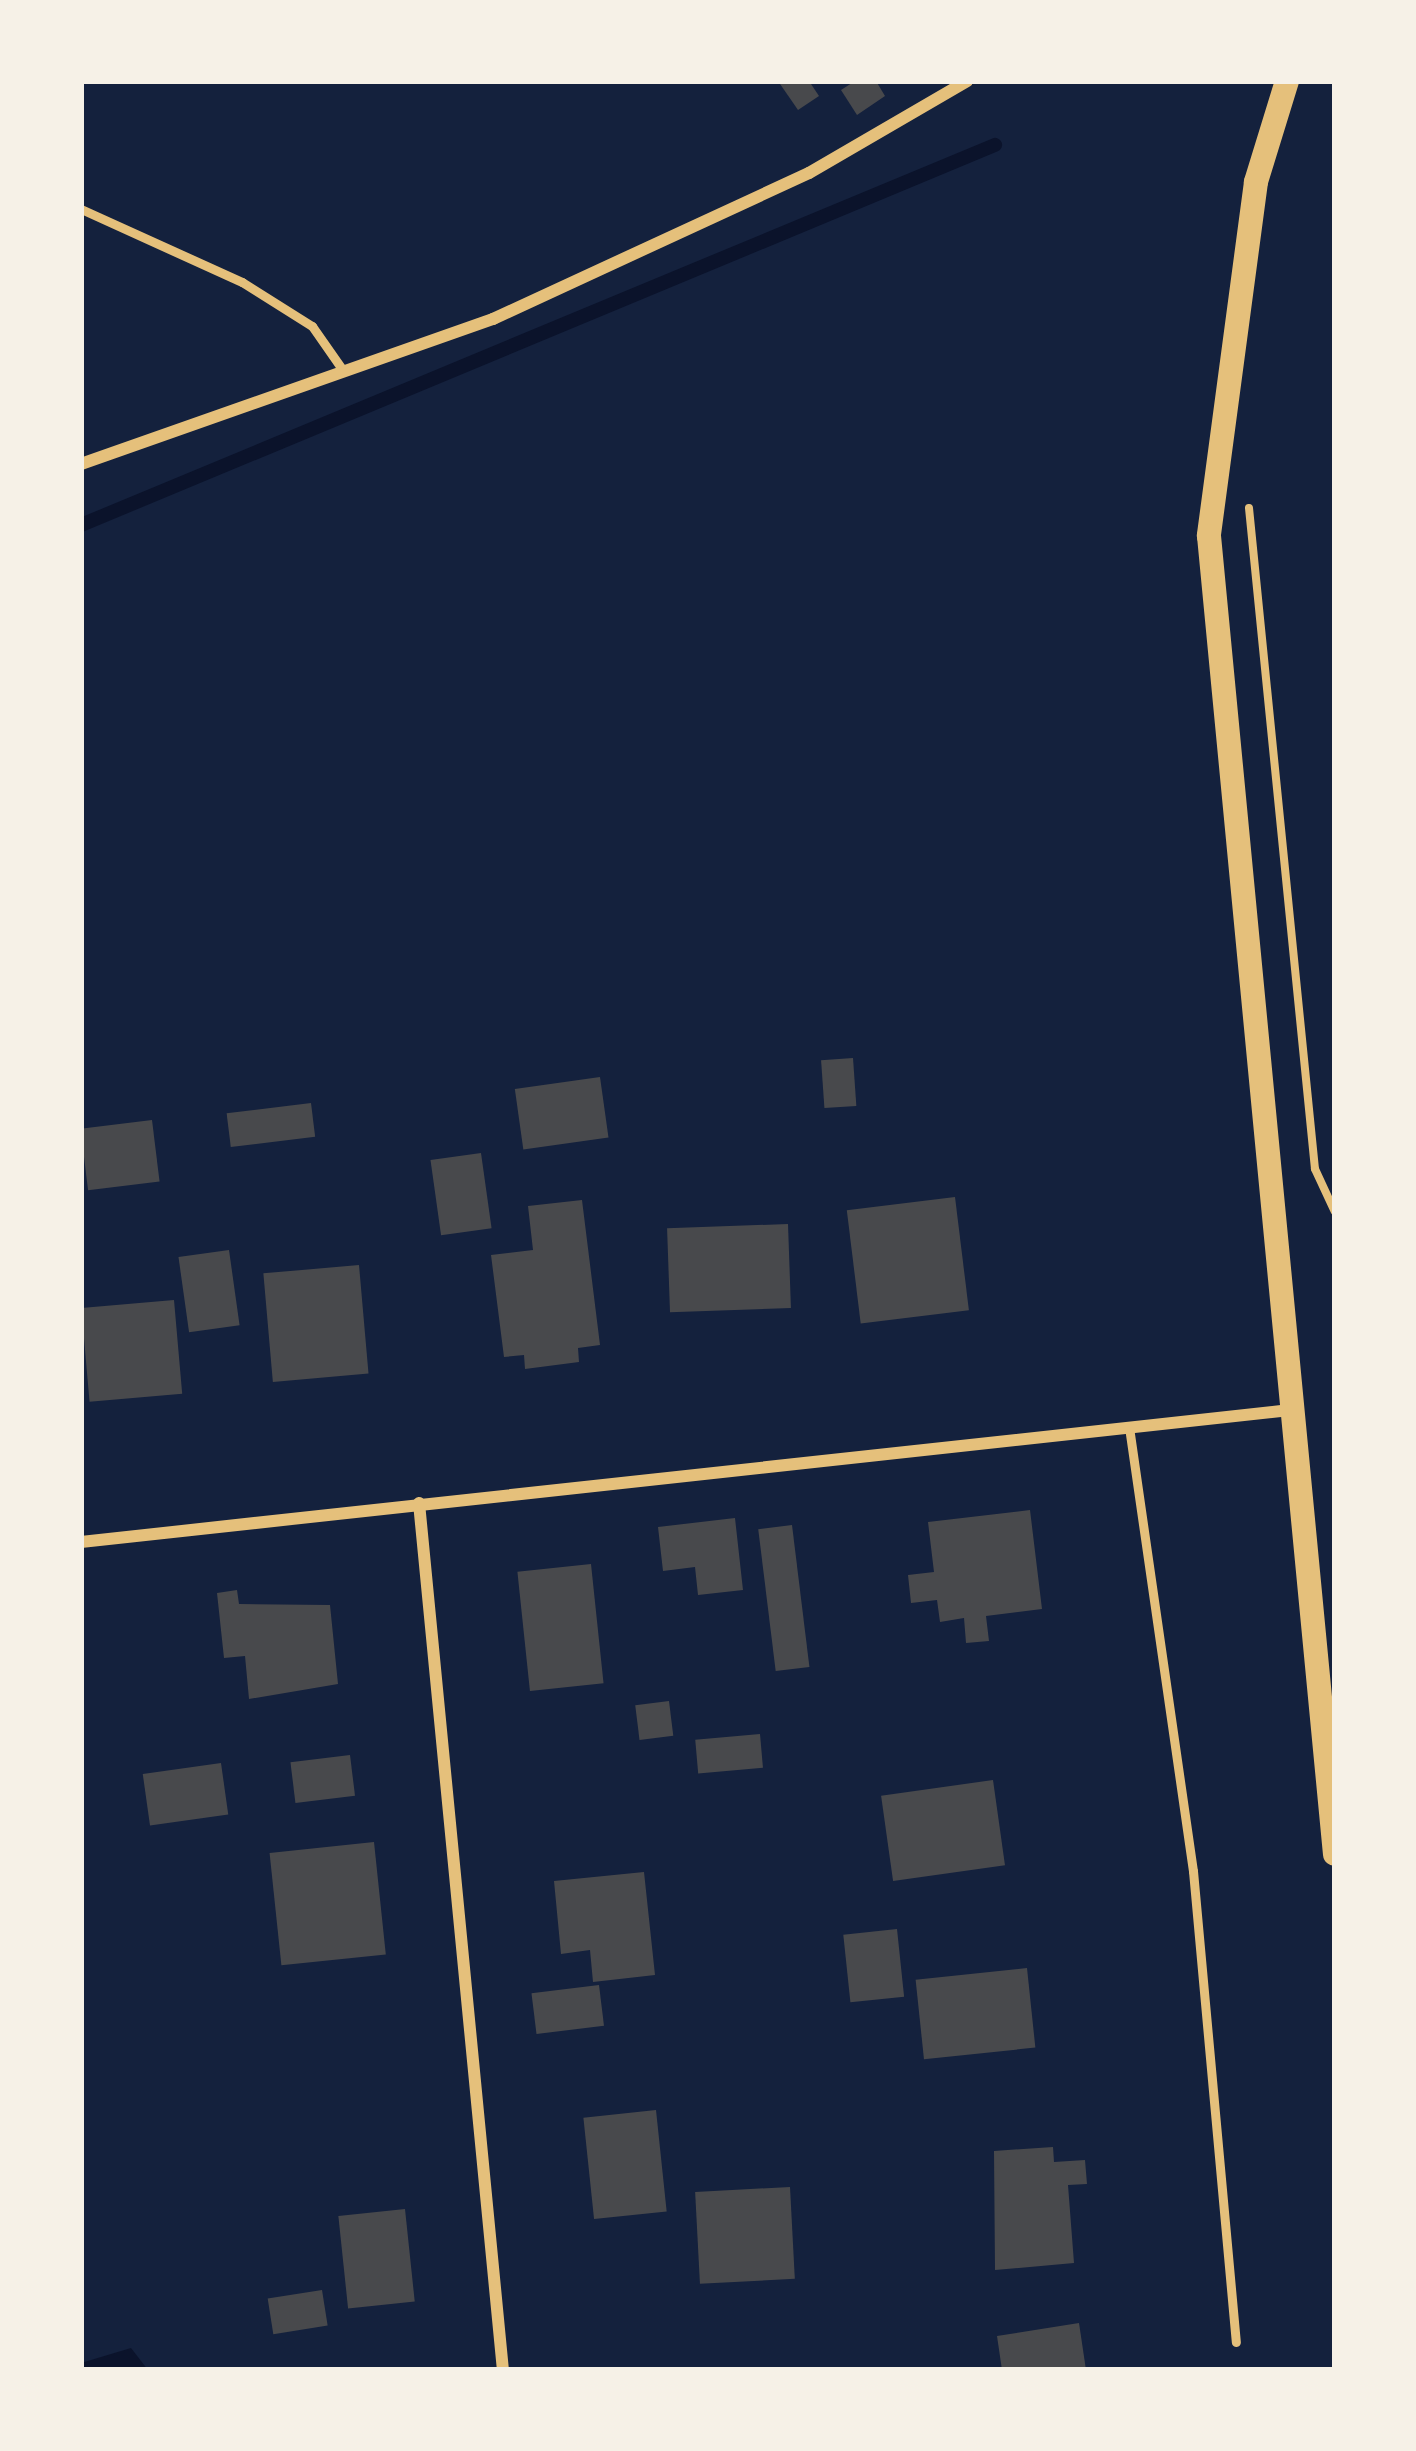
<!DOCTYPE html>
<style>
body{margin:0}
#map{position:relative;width:1416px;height:2451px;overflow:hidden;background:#14213d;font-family:"PT Sans",sans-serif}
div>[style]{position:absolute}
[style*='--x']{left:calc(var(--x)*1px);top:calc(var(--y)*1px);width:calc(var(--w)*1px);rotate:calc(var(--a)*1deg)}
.water>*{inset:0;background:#0b132b}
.stream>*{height:14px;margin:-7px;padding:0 7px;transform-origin:7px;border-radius:7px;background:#0b132b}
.building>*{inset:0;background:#48494c;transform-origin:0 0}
.path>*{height:8px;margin:-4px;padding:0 4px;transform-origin:4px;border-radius:4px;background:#e5c07b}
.service>*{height:9px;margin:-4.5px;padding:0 4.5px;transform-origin:4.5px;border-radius:4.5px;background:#e5c07b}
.minor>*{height:12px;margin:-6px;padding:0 6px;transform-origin:6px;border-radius:6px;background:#e5c07b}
.secondary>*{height:24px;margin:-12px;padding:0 12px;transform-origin:12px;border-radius:12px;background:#e5c07b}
span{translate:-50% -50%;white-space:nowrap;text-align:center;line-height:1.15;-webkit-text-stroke:9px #f6f1e7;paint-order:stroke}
.frame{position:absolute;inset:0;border:84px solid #f6f1e7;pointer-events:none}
</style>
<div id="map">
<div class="water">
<i style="clip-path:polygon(131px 2348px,148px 2370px,81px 2370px,81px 2363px)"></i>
</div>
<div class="stream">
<i style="--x:81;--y:525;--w:990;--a:-22.58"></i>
</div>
<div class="building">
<i style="clip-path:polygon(778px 81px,809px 81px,819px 96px,798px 110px)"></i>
<i style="clip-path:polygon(855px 81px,876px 81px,885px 96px,857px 115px,841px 90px)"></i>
<i style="left:853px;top:1058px;width:48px;height:32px;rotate:86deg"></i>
<i style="left:600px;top:1077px;width:61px;height:86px;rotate:82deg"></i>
<i style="left:311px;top:1103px;width:34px;height:85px;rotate:83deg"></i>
<i style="left:152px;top:1120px;width:62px;height:72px;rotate:83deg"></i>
<i style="left:481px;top:1153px;width:76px;height:51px;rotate:82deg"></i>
<i style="left:955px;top:1197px;width:114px;height:109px;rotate:83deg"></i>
<i style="clip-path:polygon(582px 1200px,600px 1345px,578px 1348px,579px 1362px,525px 1369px,524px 1355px,504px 1357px,491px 1255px,533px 1250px,528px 1206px)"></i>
<i style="left:788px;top:1224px;width:84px;height:121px;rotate:88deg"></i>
<i style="left:229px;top:1250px;width:76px;height:51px;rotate:82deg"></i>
<i style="left:359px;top:1265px;width:109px;height:96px;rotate:85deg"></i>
<i style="left:174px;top:1300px;width:94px;height:93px;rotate:85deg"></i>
<i style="clip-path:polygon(1030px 1510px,1042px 1609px,986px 1616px,989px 1641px,966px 1643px,964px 1618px,940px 1622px,937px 1600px,911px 1603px,908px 1575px,934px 1572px,928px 1522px)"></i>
<i style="clip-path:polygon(735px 1518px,743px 1590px,698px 1595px,695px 1567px,663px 1571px,658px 1527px)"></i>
<i style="left:792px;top:1525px;width:143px;height:34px;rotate:83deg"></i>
<i style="left:591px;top:1564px;width:120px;height:74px;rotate:84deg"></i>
<i style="clip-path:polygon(237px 1590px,239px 1604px,330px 1605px,338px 1684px,249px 1699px,245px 1656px,224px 1658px,217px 1593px)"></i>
<i style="left:669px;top:1701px;width:35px;height:34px;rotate:83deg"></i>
<i style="left:760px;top:1734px;width:34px;height:65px;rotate:85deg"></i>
<i style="left:350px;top:1755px;width:41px;height:60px;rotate:83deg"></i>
<i style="left:221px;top:1763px;width:52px;height:79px;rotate:82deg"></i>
<i style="left:993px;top:1780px;width:86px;height:113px;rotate:82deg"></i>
<i style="left:374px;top:1842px;width:113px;height:105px;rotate:84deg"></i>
<i style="clip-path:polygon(644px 1872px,655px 1975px,593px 1982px,590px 1950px,561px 1954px,554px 1881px)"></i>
<i style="left:897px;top:1929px;width:68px;height:54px;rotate:84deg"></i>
<i style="left:1027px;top:1968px;width:80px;height:112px;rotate:84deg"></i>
<i style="left:599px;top:1985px;width:41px;height:68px;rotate:83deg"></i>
<i style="left:656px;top:2110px;width:102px;height:73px;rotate:84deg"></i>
<i style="clip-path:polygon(1053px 2147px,1054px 2162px,1085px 2160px,1087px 2184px,1068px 2185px,1074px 2263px,995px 2270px,994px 2151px)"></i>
<i style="left:790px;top:2187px;width:92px;height:95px;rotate:87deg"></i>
<i style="left:405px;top:2209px;width:93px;height:67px;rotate:84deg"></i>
<i style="left:322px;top:2290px;width:36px;height:55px;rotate:81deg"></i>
<i style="clip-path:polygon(1079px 2323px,1086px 2370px,1002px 2370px,997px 2336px)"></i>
</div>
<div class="path">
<i style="--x:1249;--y:508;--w:664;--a:84.3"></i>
<i style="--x:1315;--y:1169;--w:47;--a:65.1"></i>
</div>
<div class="service">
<i style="--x:81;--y:209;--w:177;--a:24.4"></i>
<i style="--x:242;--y:282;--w:83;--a:32.2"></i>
<i style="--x:312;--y:326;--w:52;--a:55.1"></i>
<i style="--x:1129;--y:1427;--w:449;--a:81.8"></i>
<i style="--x:1193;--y:1871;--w:473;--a:84.8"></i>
</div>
<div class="minor">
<i style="--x:81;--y:464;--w:437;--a:-19.4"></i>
<i style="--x:493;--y:319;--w:348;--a:-24.8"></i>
<i style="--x:809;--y:173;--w:183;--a:-30.2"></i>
<i style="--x:419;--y:1503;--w:871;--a:84.47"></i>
<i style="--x:81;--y:1542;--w:1216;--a:-6.23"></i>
</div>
<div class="secondary">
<i style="--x:1287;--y:81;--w:106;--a:107.1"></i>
<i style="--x:1256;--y:182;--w:357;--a:97.6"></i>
<i style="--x:1209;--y:536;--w:1324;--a:84.54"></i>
</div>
<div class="frame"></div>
</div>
